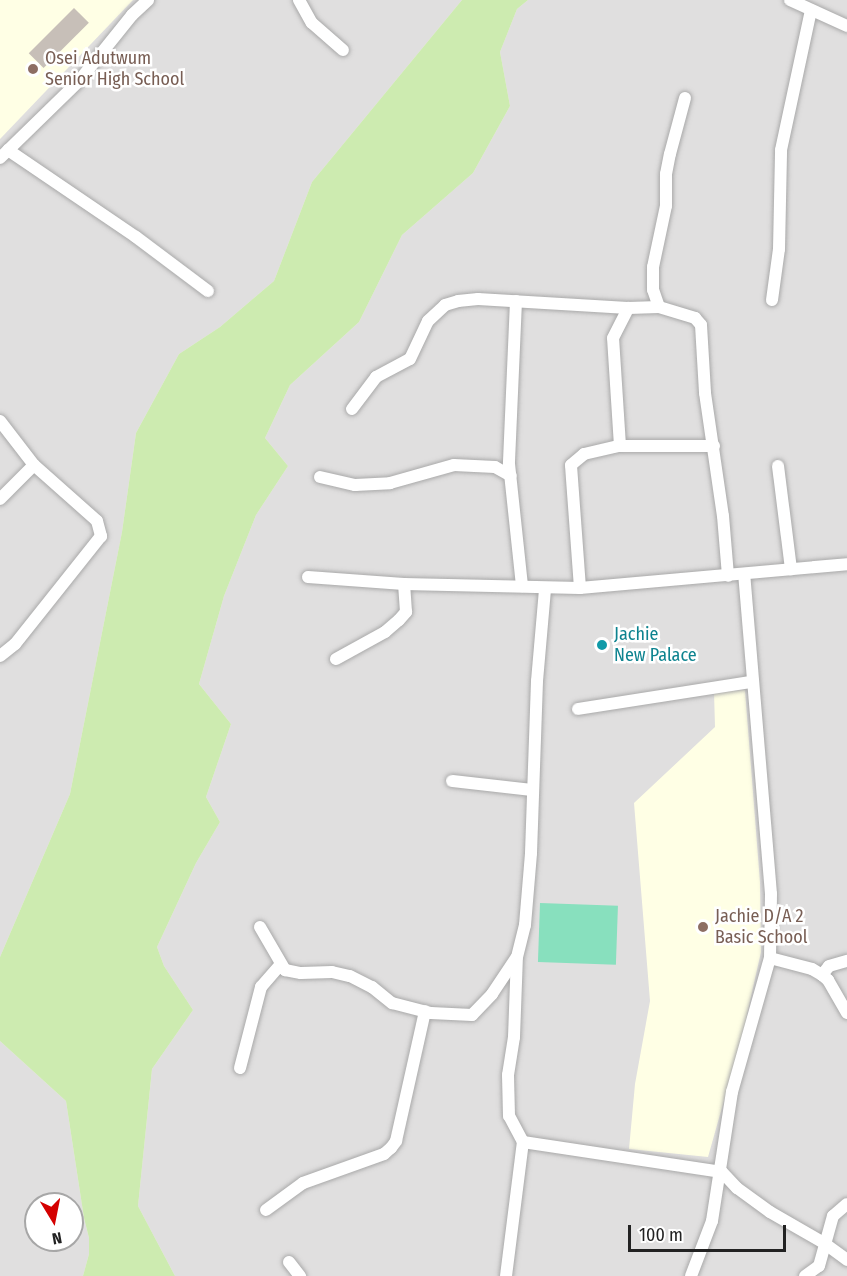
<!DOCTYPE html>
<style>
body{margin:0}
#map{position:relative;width:847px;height:1276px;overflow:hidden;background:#f2efe9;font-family:"Fira Sans Condensed",sans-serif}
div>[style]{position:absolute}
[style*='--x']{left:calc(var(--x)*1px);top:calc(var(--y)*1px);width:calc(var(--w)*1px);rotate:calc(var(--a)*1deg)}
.residential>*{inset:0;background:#e0dfdf}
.education>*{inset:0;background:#ffffe5}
.grass>*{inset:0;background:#cdebb0}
.pitch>*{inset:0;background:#88e0be;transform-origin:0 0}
.building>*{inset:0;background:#c7bfb8;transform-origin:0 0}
.roads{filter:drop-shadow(0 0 2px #a9a9a9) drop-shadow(0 0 2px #a9a9a9)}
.minor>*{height:12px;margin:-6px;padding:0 6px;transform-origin:6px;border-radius:6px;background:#fff}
.dots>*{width:16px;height:16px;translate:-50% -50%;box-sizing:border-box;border:3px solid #fff;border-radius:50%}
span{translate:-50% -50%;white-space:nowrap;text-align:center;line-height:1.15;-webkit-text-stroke:5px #fff;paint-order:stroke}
.education-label{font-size:18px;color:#785e54}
.left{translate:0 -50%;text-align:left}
.culture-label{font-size:18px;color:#0d838f}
.north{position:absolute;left:24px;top:1192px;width:60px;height:60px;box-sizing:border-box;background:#fff;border:2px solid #a7a7a7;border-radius:50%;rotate:170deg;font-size:16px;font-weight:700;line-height:24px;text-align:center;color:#222}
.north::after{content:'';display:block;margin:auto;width:21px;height:27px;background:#d40000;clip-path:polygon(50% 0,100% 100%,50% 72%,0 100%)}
.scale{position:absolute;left:628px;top:1225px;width:158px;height:27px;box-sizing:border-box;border:3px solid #222;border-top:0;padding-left:8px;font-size:18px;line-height:21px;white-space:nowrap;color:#222;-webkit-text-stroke:4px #fff;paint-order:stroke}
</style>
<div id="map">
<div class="residential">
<i style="clip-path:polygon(0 0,462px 0,312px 182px,274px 281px,220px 327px,179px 354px,136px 433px,122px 532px,70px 794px,0 957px)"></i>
<i style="clip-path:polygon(528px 0,847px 0,847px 1276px,175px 1276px,138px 1206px,152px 1069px,193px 1010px,164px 966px,157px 947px,196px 863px,220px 822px,206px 797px,231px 724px,199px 684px,224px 596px,256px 515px,288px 466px,265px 438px,290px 385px,359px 322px,402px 235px,473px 173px,510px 106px,500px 52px,517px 9px)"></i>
<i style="clip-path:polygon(evenodd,0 1041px,66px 1101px,84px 1218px,89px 1238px,89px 1254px,83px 1276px,0 1276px,0 1041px,36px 1204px,72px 1204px,72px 1240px,36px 1240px,36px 1204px)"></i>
</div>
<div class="education">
<i style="clip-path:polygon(0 0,133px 0,0 139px)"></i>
<i style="clip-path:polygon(745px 690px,760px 882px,761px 952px,742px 1037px,708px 1157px,629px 1149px,635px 1084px,650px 1001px,634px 803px,715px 727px,714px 692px)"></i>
</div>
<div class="grass">
<i style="clip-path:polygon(462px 0,528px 0,517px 9px,500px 52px,510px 106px,473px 173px,402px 235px,359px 322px,290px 385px,265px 438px,288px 466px,256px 515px,224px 596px,199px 684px,231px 724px,206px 797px,220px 822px,196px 863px,157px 947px,164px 966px,193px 1010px,152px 1069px,138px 1206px,175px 1276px,83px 1276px,89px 1254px,89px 1238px,84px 1218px,66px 1101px,0 1041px,0 957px,70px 794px,122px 532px,136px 433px,179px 354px,220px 327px,274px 281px,312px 182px)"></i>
</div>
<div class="pitch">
<i style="left:540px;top:903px;width:78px;height:59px;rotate:2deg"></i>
</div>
<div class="building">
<i style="left:74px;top:8px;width:21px;height:64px;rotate:45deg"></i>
</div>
<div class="roads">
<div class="minor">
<i style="--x:299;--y:0;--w:26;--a:61"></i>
<i style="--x:312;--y:23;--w:41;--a:41.1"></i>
<i style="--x:790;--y:0;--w:63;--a:24.5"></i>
<i style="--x:8;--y:150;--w:155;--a:34.2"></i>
<i style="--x:136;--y:237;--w:90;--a:36.9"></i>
<i style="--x:0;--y:158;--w:110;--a:-44.3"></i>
<i style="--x:79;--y:81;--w:85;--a:-51.2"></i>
<i style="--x:132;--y:15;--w:22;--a:-43"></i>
<i style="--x:772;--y:300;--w:51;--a:-82.2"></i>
<i style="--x:779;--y:249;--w:99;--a:-88.8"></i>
<i style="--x:781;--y:150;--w:143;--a:-77.9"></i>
<i style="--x:516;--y:301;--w:163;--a:92.5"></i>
<i style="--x:509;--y:464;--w:123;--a:83.9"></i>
<i style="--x:659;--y:307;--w:18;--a:-109"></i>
<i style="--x:653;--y:290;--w:23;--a:-90"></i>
<i style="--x:653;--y:267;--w:62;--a:-78"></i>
<i style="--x:666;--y:206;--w:32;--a:-90"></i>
<i style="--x:666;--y:174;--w:20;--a:-79"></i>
<i style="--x:670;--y:154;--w:58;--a:-75"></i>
<i style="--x:352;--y:409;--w:40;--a:-53"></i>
<i style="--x:376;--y:377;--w:38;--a:-28"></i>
<i style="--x:410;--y:359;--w:42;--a:-64.7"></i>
<i style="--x:428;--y:321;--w:23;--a:-43"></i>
<i style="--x:445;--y:305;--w:14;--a:-17"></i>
<i style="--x:458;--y:301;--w:20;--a:-6"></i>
<i style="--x:478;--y:299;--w:150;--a:3.4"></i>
<i style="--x:628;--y:308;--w:31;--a:-2"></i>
<i style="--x:659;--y:307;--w:38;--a:17"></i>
<i style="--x:695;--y:318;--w:9;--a:49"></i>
<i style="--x:701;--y:325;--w:68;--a:86.6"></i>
<i style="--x:705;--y:393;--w:124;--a:81.7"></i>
<i style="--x:723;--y:516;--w:60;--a:85.2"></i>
<i style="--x:0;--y:421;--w:56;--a:52.3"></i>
<i style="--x:34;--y:465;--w:84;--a:41.6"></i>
<i style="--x:97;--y:521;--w:16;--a:75"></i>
<i style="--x:101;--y:536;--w:138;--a:128.5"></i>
<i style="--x:15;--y:644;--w:19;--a:141"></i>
<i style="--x:620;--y:446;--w:94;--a:0"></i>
<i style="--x:778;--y:466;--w:104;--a:82.8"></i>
<i style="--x:320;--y:477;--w:36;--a:13"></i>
<i style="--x:355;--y:485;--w:35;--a:-3"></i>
<i style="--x:390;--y:483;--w:66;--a:-15.7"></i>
<i style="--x:454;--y:465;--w:41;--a:2.8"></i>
<i style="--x:495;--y:467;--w:18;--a:29"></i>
<i style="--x:0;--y:499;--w:48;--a:-45"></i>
<i style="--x:308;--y:577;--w:96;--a:4.2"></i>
<i style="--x:404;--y:584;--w:176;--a:1.3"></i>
<i style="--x:580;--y:588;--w:268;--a:-5.1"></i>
<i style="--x:580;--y:588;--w:123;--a:-94.2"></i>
<i style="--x:571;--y:465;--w:17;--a:-40"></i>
<i style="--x:584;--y:454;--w:37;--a:-13"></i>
<i style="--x:620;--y:446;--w:108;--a:-93.7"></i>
<i style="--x:613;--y:338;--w:34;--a:-63"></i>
<i style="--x:336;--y:659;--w:56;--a:-28.9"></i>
<i style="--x:385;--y:632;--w:18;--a:-41"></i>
<i style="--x:399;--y:620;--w:11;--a:-49"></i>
<i style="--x:406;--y:612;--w:28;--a:-94"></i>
<i style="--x:578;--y:709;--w:175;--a:-8.9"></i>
<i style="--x:452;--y:781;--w:81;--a:6.4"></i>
<i style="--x:260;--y:927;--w:50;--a:59.8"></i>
<i style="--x:285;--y:970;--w:16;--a:11"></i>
<i style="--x:301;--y:973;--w:31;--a:-2"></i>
<i style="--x:332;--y:972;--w:18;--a:13"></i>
<i style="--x:350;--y:976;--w:25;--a:27"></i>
<i style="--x:372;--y:987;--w:26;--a:39"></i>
<i style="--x:392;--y:1003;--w:40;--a:14.4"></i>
<i style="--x:431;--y:1013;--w:41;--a:2.8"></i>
<i style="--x:472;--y:1015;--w:29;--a:-46"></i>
<i style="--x:492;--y:994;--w:43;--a:-56.3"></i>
<i style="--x:770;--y:958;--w:43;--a:14.7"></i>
<i style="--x:812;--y:969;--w:12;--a:31"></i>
<i style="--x:822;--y:975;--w:8;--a:40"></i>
<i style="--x:828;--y:980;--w:38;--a:60"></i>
<i style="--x:822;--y:975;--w:11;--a:-52"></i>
<i style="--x:829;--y:966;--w:19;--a:-16"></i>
<i style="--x:240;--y:1068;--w:84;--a:-75.5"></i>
<i style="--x:261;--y:987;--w:29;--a:-49"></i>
<i style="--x:523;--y:1142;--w:201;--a:8.6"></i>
<i style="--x:722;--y:1172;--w:22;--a:47"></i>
<i style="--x:737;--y:1188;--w:41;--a:36"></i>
<i style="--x:770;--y:1212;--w:62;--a:29.9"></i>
<i style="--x:824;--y:1243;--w:29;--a:36"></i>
<i style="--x:266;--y:1210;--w:46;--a:-36.1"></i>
<i style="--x:303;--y:1183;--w:86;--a:-19.7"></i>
<i style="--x:384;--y:1154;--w:9;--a:-41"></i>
<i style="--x:391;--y:1148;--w:9;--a:-54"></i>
<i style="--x:396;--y:1141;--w:133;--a:-77.4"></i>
<i style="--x:289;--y:1262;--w:18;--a:52"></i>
<i style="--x:506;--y:1276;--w:135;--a:-82.8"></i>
<i style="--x:523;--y:1142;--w:30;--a:-118"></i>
<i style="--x:509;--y:1116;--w:41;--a:-91.4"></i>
<i style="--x:508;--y:1075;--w:38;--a:-81"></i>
<i style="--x:514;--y:1037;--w:80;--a:-87.9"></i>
<i style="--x:517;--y:957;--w:33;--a:-76"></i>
<i style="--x:525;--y:925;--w:72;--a:-85.2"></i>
<i style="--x:531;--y:853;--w:172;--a:-88"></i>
<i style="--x:537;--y:681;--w:92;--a:-85"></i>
<i style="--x:691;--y:1276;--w:59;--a:-69.1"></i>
<i style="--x:712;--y:1221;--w:131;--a:-81.2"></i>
<i style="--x:732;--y:1092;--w:139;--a:-74.2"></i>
<i style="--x:770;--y:958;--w:64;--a:-89.1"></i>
<i style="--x:771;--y:894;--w:321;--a:-94.8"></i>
<i style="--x:805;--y:1276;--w:17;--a:-36"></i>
<i style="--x:819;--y:1266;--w:52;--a:-74.4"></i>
<i style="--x:833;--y:1216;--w:18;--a:-41"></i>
</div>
</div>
<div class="dots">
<i style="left:33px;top:69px;background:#8d6e63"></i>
<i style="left:602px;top:645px;background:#0f9aa8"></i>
<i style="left:703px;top:927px;background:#8d6e63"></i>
</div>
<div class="education-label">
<span class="left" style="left:45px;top:69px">Osei Adutwum<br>Senior High School</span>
<span class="left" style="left:715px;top:927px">Jachie D/A 2<br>Basic School</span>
</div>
<div class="culture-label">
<span class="left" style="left:614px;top:645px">Jachie<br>New Palace</span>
</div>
<div class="north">N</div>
<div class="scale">100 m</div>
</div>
